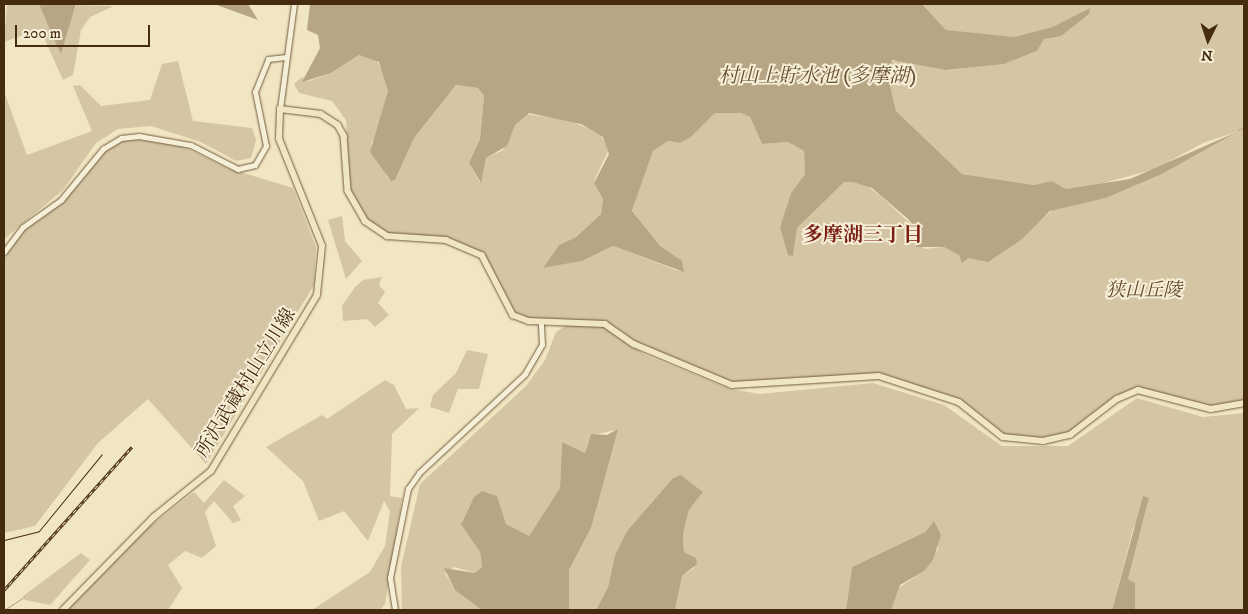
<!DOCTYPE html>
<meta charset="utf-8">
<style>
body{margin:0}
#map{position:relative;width:1248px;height:614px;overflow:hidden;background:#f1e6c2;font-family:"IM FELL DW Pica","Noto Serif JP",serif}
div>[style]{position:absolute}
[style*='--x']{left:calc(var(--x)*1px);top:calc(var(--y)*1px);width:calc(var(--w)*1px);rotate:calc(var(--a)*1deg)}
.green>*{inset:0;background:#d4c6a4}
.water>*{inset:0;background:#b7a686}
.stream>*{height:1px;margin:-0.5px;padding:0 0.5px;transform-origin:0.5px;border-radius:0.5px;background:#b7a686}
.roads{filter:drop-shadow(0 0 1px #725a3d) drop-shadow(0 0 1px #725a3d)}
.tertiary>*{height:4.5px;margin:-2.25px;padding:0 2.25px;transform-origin:2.25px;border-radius:2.25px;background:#f6efd7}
.primary>*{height:5.5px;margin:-2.75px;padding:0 2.75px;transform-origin:2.75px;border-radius:2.75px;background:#f1e6c2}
.tram>*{height:1px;margin:-0.5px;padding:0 0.5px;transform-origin:0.5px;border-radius:0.5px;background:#472b11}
.rail>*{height:3px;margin-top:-1.5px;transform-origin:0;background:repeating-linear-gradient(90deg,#f6efd7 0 4px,#472b11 0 8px);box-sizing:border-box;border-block:1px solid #472b11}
span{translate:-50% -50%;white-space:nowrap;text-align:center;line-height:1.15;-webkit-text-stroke:4px #f6efd7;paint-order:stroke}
.park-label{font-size:19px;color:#634a2e;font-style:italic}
.street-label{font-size:19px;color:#472b11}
.water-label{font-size:20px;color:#695034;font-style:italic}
.neighbourhood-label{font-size:20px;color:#7a1f14;font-weight:700}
.frame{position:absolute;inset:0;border:5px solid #472b11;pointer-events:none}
.north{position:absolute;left:1183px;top:15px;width:50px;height:50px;-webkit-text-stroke:4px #f6efd7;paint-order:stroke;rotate:184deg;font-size:14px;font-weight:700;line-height:20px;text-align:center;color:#472b11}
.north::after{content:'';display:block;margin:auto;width:18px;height:22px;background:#472b11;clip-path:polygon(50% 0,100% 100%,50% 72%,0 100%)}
.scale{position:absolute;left:15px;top:25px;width:135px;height:22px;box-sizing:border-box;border:2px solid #472b11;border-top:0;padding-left:6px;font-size:15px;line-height:18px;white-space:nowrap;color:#472b11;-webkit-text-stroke:4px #f6efd7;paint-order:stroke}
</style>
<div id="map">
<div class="green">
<i style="clip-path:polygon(7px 4px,39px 4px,61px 53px,76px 5px,114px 6px,90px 17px,81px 30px,73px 75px,63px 80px,40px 29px,4px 42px)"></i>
<i style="clip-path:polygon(922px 4px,1244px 4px,1244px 403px,1223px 409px,1130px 392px,1058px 439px,1003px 437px,959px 402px,882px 377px,732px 385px,634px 344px,596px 321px,518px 318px,487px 261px,460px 244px,387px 236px,365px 221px,351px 200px,346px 120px,332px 101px,299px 93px,294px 84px,302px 77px,309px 81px,331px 73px,359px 55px,376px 60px,386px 75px,388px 91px,380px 129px,371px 144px,388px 178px,395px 180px,414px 138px,456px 85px,478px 88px,484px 96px,480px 139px,469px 163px,480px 183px,486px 158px,503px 150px,515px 125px,526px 114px,569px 120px,600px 134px,609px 149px,594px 181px,603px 199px,601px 214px,576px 237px,559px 245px,543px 268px,582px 261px,613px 246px,679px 271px,674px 256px,660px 247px,632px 211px,653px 151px,668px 141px,680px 143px,690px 138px,715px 113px,741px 113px,750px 117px,762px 144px,788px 142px,804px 151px,805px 174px,791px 193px,780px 227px,793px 256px,797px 228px,844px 181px,862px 182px,882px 197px,916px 229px,914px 241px,925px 249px,944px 247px,967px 258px,1010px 246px,1055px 208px,1106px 198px,1162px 174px,1239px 131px,1203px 143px,1155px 169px,1089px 187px,1066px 189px,1052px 181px,1034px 185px,962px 174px,896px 111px,889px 81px,891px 62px,902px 59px,950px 70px,1007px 63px,1037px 51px,1044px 39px,1064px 33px,1090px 8px,1052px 27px,1014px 37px,990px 36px,946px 30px)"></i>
<i style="clip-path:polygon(178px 61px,193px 121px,252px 128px,256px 140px,251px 158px,236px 161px,201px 142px,151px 126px,118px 129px,96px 143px,63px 190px,4px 239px,4px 91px,27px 155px,92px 131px,73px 86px,80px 85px,101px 106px,150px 100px,162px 64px)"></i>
<i style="clip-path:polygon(128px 138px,182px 146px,227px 168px,293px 188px,316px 247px,314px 285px,206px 464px,148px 399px,98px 443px,35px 526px,4px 533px,4px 255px,16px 236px,67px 197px,104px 152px)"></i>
<i style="clip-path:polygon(342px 216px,345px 241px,362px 261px,346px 279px,328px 220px)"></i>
<i style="clip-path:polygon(382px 277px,379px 285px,385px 292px,378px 303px,389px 315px,375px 327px,367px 319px,343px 321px,342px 306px,355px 287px,363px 280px)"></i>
<i style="clip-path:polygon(567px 325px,602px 326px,646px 355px,730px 389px,760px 394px,873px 383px,944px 405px,1002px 446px,1068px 446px,1137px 398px,1203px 417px,1244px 413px,1244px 610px,1135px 610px,1135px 583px,1128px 579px,1149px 498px,1133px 529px,1112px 610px,891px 610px,898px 588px,924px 571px,938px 549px,932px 523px,925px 532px,852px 567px,846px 610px,675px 610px,682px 576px,694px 568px,694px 557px,684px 552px,683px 534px,689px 510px,703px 492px,681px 475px,673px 478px,627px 531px,615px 555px,608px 587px,596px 610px,569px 610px,569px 570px,591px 528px,615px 430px,590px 436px,585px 453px,562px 442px,560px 488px,529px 536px,506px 524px,495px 496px,482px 491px,474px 497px,462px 521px,480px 552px,482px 567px,475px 573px,454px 567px,445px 573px,454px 588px,482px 610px,402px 610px,401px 567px,420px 484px,526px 386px,545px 360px,556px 332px)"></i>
<i style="clip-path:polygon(467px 350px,488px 354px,479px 389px,458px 389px,449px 413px,430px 407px,433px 395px,456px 373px)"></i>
<i style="clip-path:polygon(385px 380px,394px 385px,406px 409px,419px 408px,392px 434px,390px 496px,402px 498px,385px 604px,380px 610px,312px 610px,370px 572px,385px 546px,390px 511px,384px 501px,368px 541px,344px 511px,319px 521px,303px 481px,266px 447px,322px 415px,327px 419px)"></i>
<i style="clip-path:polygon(224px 480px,245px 496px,233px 506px,241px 520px,233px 523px,214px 501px,205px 512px,216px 546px,202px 558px,185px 551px,168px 565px,182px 588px,168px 610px,67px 610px,146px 529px,194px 492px,204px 503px)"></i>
<i style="clip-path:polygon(81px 553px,90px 560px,50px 605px,25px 600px,23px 596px)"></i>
</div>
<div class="water">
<i style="clip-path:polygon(39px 4px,76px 4px,61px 54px,54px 39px)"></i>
<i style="clip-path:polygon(214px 4px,248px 4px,258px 20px)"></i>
<i style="clip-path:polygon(310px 4px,922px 4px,946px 30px,1014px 37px,1052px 27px,1090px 8px,1089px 14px,1061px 36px,1044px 39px,1037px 51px,1004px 64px,946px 70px,892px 60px,889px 81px,896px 111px,962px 174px,1034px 185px,1052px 181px,1066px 189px,1130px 179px,1239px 131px,1162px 174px,1106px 198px,1050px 211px,1021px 240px,988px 262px,968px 258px,962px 263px,959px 255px,944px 247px,916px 247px,916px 229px,908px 219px,872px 188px,853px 182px,844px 182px,797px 228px,793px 256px,788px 255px,780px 227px,791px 193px,805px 174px,804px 151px,788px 142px,762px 144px,750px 117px,741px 113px,715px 113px,690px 138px,680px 143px,668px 141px,653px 151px,632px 211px,660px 246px,682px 261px,684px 272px,613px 246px,582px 261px,543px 268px,559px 245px,576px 237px,601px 214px,603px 199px,594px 183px,609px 154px,603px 137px,581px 124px,529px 113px,515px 125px,507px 146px,486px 158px,481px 183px,469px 163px,480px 139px,484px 96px,478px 88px,456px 85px,414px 138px,395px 180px,391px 181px,370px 152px,388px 91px,379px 62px,359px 55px,331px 73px,302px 82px,320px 48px,318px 35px,307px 30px)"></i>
<i style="clip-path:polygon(618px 429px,591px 528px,569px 570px,569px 610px,482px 610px,455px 590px,444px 568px,475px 573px,482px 567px,480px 552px,461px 524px,474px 497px,482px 491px,497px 496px,506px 524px,529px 536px,560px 488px,562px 442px,585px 453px,591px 434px,607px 435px)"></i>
<i style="clip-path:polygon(681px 475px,703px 492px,689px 510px,683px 534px,684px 552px,696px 558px,697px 564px,682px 576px,675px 610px,596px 610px,608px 587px,615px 555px,627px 531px,673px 478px)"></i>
<i style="clip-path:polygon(1143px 496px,1149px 498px,1128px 579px,1135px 583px,1135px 610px,1112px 610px)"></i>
<i style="clip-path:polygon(934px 521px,941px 535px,933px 560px,924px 571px,900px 585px,891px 610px,846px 610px,852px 567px,925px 532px)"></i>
</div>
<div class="stream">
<i style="--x:1238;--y:130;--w:7;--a:-27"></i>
<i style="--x:4;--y:610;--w:24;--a:-33"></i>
</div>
<div class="roads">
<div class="tertiary">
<i style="--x:280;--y:109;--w:106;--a:-82.4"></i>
<i style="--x:4;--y:252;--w:31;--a:-53"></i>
<i style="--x:23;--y:227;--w:47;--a:-35.4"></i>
<i style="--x:61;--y:200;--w:66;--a:-50.5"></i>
<i style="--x:103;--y:149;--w:21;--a:-31"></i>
<i style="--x:121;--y:138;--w:18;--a:-6"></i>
<i style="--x:139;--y:136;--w:53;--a:9.8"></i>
<i style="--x:191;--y:145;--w:53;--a:27.1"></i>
<i style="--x:238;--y:169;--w:17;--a:-13"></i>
<i style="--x:255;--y:165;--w:22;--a:-60"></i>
<i style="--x:266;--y:146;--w:55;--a:-101.5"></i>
<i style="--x:255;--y:92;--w:35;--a:-68"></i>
<i style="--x:268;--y:59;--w:18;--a:-6"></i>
<i style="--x:395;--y:610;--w:32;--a:-99"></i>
<i style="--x:390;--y:578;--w:91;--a:-78.6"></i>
<i style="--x:408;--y:489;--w:19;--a:-55"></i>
<i style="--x:419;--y:473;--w:145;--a:-43"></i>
<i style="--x:525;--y:374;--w:34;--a:-60"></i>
<i style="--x:542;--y:345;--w:22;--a:-93"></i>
</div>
<div class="primary">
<i style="--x:63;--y:610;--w:130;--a:-45.6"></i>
<i style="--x:154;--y:517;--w:73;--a:-38.9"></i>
<i style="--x:211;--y:471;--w:205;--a:-58.9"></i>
<i style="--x:317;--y:295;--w:49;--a:-84.2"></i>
<i style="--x:322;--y:246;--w:115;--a:-111.9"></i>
<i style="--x:279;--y:139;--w:30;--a:-88"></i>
<i style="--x:280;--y:109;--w:41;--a:7"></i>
<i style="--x:321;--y:114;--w:20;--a:33"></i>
<i style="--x:338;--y:125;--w:13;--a:61"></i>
<i style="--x:344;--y:136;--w:55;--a:85.8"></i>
<i style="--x:348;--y:191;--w:34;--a:60"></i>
<i style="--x:365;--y:221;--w:27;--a:34"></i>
<i style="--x:387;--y:236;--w:59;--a:3.9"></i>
<i style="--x:446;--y:240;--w:39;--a:23"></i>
<i style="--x:482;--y:255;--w:68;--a:62.7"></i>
<i style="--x:513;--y:315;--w:17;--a:21"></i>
<i style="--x:529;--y:321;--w:76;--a:2.3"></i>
<i style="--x:605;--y:324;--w:35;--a:35"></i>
<i style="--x:634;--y:344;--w:106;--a:22.7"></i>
<i style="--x:732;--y:385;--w:147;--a:-3.5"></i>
<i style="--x:879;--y:376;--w:84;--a:18"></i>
<i style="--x:959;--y:402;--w:56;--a:38.5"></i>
<i style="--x:1003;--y:437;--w:40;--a:5.7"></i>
<i style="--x:1043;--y:441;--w:28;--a:-13"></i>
<i style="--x:1070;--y:435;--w:59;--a:-37.5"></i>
<i style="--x:1117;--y:399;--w:23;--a:-23"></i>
<i style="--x:1138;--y:390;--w:75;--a:14.6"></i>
<i style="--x:1211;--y:409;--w:34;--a:-10"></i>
</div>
</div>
<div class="tram">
<i style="--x:4;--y:540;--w:36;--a:-14"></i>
<i style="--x:39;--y:531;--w:99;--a:-50.7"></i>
</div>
<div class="rail">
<i style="--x:4;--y:590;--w:192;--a:-48.2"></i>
</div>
<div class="park-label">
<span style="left:1144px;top:291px">狭山丘陵</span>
</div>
<div class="street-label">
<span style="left:246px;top:383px;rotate:-58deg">所沢武蔵村山立川線</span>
</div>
<div class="water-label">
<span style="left:817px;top:76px">村山上貯水池 (多摩湖)</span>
</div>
<div class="neighbourhood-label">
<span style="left:863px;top:235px">多摩湖三丁目</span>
</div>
<div class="frame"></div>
<div class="north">N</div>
<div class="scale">200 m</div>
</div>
